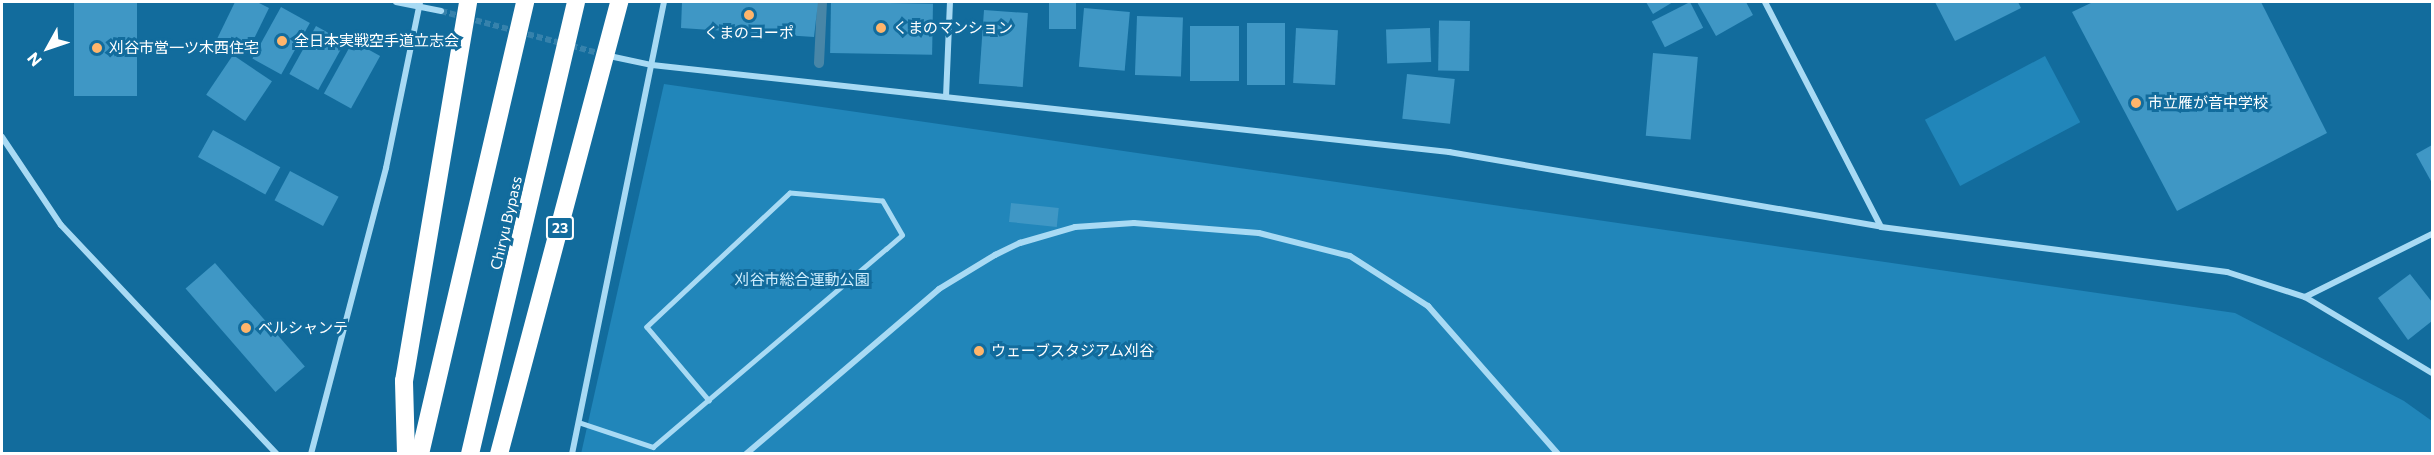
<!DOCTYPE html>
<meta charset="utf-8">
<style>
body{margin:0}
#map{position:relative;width:2434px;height:455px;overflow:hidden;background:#126c9d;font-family:Commissioner,"Noto Sans JP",sans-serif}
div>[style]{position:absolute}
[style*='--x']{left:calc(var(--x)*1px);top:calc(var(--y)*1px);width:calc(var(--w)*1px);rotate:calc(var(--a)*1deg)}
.green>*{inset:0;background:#2186ba;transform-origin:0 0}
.stream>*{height:10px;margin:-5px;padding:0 5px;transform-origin:5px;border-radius:5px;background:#4886a7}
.building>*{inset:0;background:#3f97c5;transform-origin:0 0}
.street-tunnel>*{height:6px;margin-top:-3px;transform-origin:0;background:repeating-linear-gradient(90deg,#3682ac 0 6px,transparent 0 9px)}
.lane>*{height:4.5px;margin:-2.25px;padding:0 2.25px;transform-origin:2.25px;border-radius:2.25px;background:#a8daf4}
.street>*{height:6px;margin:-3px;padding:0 3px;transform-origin:3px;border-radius:3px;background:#a8daf4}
.highway>*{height:18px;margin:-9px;padding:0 9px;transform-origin:9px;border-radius:9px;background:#fff}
.dots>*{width:16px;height:16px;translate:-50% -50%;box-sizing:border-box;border:3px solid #126c9d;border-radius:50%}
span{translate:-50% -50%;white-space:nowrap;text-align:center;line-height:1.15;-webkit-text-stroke:6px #126c9d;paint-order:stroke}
.shield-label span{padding:2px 4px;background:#126c9d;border:2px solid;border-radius:4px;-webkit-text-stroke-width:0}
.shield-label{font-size:14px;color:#fff;font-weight:700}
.poi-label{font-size:15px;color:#fff}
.left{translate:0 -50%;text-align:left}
.street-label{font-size:15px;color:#fff}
.park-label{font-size:15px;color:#d0eefe}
.frame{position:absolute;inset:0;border:3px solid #fff;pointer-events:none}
.north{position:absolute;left:18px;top:18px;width:60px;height:60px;-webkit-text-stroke:4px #126c9d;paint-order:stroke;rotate:230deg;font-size:16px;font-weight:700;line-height:24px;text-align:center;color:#fff}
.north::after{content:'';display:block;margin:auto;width:21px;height:27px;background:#fff;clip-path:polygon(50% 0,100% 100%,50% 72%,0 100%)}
</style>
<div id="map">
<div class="green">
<i style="left:2045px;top:56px;width:75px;height:136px;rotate:62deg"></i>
<i style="clip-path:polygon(664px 84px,2235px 313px,2404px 401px,2432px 421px,2432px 454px,581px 454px)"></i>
</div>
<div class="stream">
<i style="--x:819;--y:63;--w:61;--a:-87.2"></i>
</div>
<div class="building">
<i style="left:74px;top:2px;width:63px;height:94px"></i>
<i style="clip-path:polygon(235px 2px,257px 2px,269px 8px,247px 53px,217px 39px)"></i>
<i style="clip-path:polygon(682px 2px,818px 2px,814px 37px,681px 28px)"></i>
<i style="left:831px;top:2px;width:102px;height:51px;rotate:1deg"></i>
<i style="left:1049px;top:2px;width:27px;height:27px"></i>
<i style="clip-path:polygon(1646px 2px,1673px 2px,1653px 14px)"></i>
<i style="left:1690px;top:2px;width:29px;height:43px;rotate:63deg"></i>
<i style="clip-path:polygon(1697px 2px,1746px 2px,1753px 15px,1716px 36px)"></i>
<i style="clip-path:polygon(1935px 2px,2018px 2px,2021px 8px,1955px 41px)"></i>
<i style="clip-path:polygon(2093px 2px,2261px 2px,2327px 133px,2177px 211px,2072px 12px)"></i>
<i style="left:281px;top:7px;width:33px;height:59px;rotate:29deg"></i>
<i style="left:1084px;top:8px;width:46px;height:59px;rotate:5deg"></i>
<i style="left:984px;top:10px;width:44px;height:74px;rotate:4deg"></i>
<i style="left:1137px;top:16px;width:46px;height:59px;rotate:2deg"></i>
<i style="left:1470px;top:21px;width:50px;height:31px;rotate:91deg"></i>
<i style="left:1247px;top:23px;width:38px;height:62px"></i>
<i style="left:316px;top:26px;width:33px;height:55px;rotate:29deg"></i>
<i style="left:1190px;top:26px;width:49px;height:55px"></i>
<i style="left:1296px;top:28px;width:42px;height:55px;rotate:3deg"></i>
<i style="left:1430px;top:28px;width:34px;height:44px;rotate:88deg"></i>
<i style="left:353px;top:41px;width:31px;height:60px;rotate:29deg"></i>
<i style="left:1653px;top:53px;width:45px;height:83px;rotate:5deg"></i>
<i style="left:233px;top:55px;width:47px;height:48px;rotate:34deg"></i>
<i style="left:1407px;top:74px;width:48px;height:45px;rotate:6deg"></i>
<i style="left:213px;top:130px;width:77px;height:31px;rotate:29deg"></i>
<i style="clip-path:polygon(2432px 145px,2432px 183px,2416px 154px)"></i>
<i style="left:290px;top:171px;width:55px;height:33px;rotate:28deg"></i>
<i style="left:1011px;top:203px;width:48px;height:19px;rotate:6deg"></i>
<i style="left:215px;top:263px;width:137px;height:39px;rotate:49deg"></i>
<i style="clip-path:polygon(2410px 274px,2432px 302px,2432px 321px,2408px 340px,2378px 298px)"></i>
</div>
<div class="street-tunnel">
<i style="--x:441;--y:11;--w:167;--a:15"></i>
</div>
<div class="lane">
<i style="--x:581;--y:423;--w:76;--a:18.4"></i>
<i style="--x:653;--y:447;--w:306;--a:-40.4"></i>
<i style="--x:886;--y:249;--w:21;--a:-41"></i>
<i style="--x:902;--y:235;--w:39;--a:-120"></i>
<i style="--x:882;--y:201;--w:92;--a:-175"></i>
<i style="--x:790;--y:193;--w:196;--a:136.9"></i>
<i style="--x:647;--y:327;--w:96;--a:49.7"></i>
</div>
<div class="street">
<i style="--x:396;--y:2;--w:46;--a:11.3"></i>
<i style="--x:1765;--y:2;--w:253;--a:62.7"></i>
<i style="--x:614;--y:57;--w:39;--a:12"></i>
<i style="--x:652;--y:65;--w:802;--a:6.23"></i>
<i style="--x:1449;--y:152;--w:438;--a:9.8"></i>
<i style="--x:1881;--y:227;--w:349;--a:7.4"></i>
<i style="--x:2227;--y:272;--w:82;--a:17.8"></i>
<i style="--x:2305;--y:297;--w:148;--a:30.9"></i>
<i style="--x:946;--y:97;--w:95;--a:-87.6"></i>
<i style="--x:2;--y:137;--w:106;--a:56.2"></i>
<i style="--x:61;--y:225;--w:315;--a:46.7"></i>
<i style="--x:2305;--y:297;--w:142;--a:-26.4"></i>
<i style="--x:311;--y:454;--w:296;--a:-75.3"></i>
<i style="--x:386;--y:168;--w:169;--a:-78.4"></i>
<i style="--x:572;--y:454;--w:461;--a:-78.5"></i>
<i style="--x:746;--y:454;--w:254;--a:-40.5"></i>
<i style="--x:939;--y:289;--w:66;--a:-31.3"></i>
<i style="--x:995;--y:255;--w:28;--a:-26"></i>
<i style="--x:1020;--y:243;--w:57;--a:-16.2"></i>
<i style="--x:1075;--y:227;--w:59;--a:-3.9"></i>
<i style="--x:1134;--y:223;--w:125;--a:4.6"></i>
<i style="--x:1259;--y:233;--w:94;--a:14.2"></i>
<i style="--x:1350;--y:256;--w:93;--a:32.7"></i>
<i style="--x:1428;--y:306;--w:197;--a:48.7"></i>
</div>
<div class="highway">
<i style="--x:406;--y:454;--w:73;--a:-91.6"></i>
<i style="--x:404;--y:381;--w:384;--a:-80.4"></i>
<i style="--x:420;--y:454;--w:464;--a:-76.9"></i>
<i style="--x:470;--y:454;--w:464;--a:-76.8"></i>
<i style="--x:499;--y:454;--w:468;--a:-75.1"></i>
</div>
<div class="dots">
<i style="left:749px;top:15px;background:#ffb56b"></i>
<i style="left:881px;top:28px;background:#ffb56b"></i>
<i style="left:282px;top:41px;background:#ffb56b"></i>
<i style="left:97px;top:48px;background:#ffb56b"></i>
<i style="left:2136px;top:103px;background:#ffb56b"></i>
<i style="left:246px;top:328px;background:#ffb56b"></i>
<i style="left:979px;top:351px;background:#ffb56b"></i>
</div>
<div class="shield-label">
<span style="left:560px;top:228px">23</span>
</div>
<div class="poi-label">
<span class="left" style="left:893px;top:28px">くまのマンション</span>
<span style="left:749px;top:33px">くまのコーポ</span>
<span class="left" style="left:294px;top:41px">全日本実戦空手道立志会</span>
<span class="left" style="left:109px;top:48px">刈谷市営一ツ木西住宅</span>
<span class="left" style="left:2148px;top:103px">市立雁が音中学校</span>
<span class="left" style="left:258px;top:328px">ベルシャンテ</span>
<span class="left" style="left:991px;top:351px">ウェーブスタジアム刈谷</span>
</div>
<div class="street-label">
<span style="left:506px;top:223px;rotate:-77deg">Chiryu Bypass</span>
</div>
<div class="park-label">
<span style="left:802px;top:280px">刈谷市総合運動公園</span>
</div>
<div class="frame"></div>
<div class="north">N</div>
</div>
